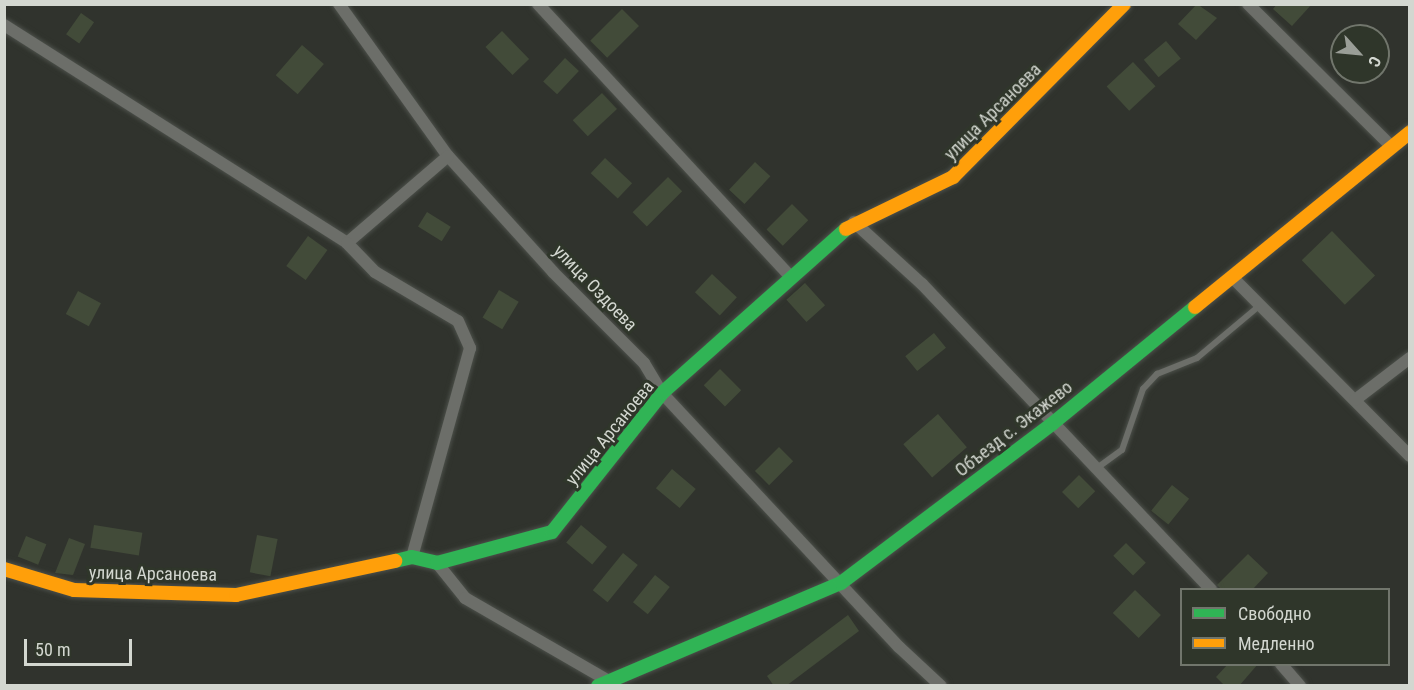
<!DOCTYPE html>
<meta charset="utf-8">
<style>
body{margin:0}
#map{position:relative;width:1414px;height:690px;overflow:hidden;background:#30332d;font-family:"Roboto Condensed",sans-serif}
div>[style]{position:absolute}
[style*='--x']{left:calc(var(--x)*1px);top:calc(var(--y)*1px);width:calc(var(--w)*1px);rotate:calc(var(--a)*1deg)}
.building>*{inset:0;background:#424b39;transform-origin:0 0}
.roads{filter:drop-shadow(0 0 2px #4c504a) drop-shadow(0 0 2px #4c504a)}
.lane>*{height:6px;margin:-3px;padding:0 3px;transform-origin:3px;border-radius:3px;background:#6c6e69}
.street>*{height:12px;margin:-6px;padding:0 6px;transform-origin:6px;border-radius:6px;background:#6c6e69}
.fast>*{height:14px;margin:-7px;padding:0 7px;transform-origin:7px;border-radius:7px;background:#30b455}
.slow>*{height:14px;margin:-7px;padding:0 7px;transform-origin:7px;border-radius:7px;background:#ff9f0a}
span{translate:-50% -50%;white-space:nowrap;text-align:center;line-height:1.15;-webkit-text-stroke:6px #2f362a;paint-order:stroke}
.street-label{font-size:18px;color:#d3d7d0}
.frame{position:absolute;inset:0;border:6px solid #d3d7d0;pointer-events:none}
.legend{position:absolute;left:1180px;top:588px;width:210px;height:78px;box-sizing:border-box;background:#2f362a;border:2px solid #71766c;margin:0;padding:8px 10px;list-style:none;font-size:18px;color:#d3d7d0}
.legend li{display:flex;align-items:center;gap:12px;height:30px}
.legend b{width:30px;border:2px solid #71766c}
.north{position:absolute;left:1330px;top:24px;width:60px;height:60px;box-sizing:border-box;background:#2f362a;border:2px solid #71766c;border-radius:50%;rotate:117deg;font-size:16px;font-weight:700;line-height:24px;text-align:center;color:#d3d7d0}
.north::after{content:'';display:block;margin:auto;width:21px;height:27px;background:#9a9e97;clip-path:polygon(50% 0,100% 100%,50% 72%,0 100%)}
.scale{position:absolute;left:24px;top:639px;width:108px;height:27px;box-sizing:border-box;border:3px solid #d3d7d0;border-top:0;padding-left:8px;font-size:18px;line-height:21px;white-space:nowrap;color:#d3d7d0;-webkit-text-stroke:4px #2f362a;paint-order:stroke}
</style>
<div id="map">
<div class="building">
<i style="clip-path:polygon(1197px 4px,1217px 18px,1196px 40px,1178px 24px)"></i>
<i style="clip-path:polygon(1277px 4px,1312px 4px,1292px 26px,1273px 9px)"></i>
<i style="left:622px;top:9px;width:24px;height:45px;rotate:45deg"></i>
<i style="left:81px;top:13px;width:16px;height:26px;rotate:35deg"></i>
<i style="left:502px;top:31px;width:39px;height:23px;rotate:46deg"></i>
<i style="left:1166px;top:41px;width:23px;height:29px;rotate:50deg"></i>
<i style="left:302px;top:45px;width:29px;height:40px;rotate:41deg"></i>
<i style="left:565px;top:58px;width:19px;height:32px;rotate:43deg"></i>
<i style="left:1133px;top:62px;width:33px;height:36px;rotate:47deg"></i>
<i style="left:602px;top:93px;width:22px;height:40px;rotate:47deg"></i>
<i style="left:605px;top:158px;width:37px;height:21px;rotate:43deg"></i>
<i style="left:755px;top:162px;width:21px;height:38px;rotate:43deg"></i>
<i style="left:668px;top:177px;width:20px;height:50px;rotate:45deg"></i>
<i style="left:792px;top:204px;width:23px;height:36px;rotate:45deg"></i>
<i style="left:427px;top:212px;width:28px;height:17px;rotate:32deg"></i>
<i style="left:1332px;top:231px;width:62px;height:42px;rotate:46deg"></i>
<i style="left:308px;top:236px;width:24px;height:37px;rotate:36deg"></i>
<i style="left:712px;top:274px;width:34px;height:25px;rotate:43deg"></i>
<i style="left:805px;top:283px;width:30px;height:25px;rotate:48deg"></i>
<i style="left:499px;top:290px;width:23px;height:32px;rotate:31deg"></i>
<i style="left:78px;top:291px;width:26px;height:26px;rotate:28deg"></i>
<i style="left:934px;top:333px;width:19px;height:37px;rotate:51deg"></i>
<i style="left:720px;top:369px;width:30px;height:23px;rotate:45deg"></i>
<i style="left:938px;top:414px;width:44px;height:46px;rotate:49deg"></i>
<i style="left:779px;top:447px;width:20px;height:34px;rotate:45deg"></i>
<i style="left:672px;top:469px;width:31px;height:25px;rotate:40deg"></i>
<i style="left:1079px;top:475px;width:23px;height:24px;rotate:45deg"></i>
<i style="left:1172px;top:485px;width:22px;height:33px;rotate:39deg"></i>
<i style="left:94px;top:525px;width:49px;height:23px;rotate:9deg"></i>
<i style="left:581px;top:525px;width:34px;height:23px;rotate:40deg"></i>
<i style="left:257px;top:535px;width:21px;height:38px;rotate:11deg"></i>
<i style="left:26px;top:536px;width:22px;height:22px;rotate:22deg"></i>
<i style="clip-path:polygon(69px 538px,85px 544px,73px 575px,55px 573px)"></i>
<i style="left:1126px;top:543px;width:28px;height:18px;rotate:45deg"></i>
<i style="left:623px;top:553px;width:19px;height:48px;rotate:39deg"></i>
<i style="clip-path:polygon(1248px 554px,1268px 573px,1252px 590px,1222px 590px,1217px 585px)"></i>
<i style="left:655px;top:575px;width:19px;height:35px;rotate:39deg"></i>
<i style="left:1135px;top:590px;width:36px;height:32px;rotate:44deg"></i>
<i style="clip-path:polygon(848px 615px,859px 631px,786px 686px,774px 686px,767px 676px)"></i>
<i style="clip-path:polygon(1228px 664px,1258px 664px,1239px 686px,1225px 686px,1216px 677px)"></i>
</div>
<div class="roads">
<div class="lane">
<i style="--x:1097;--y:468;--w:31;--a:-36"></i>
<i style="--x:1122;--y:450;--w:65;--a:-71"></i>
<i style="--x:1143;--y:389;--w:21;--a:-47"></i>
<i style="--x:1157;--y:374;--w:43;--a:-21.8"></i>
<i style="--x:1197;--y:358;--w:81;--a:-40"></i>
</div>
<div class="street">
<i style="--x:339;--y:4;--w:187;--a:54.4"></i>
<i style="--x:448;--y:156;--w:156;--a:47.8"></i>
<i style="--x:553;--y:272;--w:129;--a:45"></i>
<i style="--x:644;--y:363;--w:35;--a:59"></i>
<i style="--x:662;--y:393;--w:347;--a:47"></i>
<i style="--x:899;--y:647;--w:57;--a:42.9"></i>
<i style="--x:538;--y:4;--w:371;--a:47.2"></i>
<i style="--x:1248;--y:4;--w:203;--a:44.8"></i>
<i style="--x:4;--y:25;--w:406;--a:32.4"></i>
<i style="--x:347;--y:243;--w:133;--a:-40.7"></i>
<i style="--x:854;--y:222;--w:92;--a:42.4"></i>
<i style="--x:922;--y:284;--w:421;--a:46.6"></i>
<i style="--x:347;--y:243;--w:40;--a:46"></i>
<i style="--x:375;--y:272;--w:96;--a:30.6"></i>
<i style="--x:458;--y:321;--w:30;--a:66"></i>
<i style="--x:470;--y:348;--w:217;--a:105.5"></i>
<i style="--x:1233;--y:278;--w:251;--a:45.2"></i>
<i style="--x:1355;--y:400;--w:69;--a:-37.4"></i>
<i style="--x:437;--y:563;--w:45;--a:51.3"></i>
<i style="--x:465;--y:598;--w:166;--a:30"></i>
<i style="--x:1281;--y:664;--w:29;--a:49"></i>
</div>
<div class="fast">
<i style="--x:395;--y:561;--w:17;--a:-13"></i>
<i style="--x:412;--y:557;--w:26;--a:13"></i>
<i style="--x:437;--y:563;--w:119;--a:-15.1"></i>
<i style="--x:552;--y:532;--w:177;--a:-51.6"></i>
<i style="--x:662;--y:393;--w:246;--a:-41.7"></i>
<i style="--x:598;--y:686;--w:264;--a:-23"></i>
<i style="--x:841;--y:583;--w:264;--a:-37"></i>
<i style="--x:1052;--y:424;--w:185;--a:-39.3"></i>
</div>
<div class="slow">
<i style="--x:846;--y:229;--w:119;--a:-25.9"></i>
<i style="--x:953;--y:177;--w:243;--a:-45.3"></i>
<i style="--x:1195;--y:307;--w:277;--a:-39.1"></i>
<i style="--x:4;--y:569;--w:73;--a:16.7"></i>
<i style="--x:74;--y:590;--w:162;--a:1.8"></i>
<i style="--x:236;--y:595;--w:163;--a:-12.1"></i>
</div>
</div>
<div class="street-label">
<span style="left:993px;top:112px;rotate:-45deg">улица Арсаноева</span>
<span style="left:595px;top:288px;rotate:46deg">улица Оздоева</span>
<span style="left:1014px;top:429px;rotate:-38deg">Объезд с. Экажево</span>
<span style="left:610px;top:433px;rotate:-51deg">улица Арсаноева</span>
<span style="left:153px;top:574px;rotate:1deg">улица Арсаноева</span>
</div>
<div class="frame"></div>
<ul class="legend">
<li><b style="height:8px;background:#30b455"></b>Свободно</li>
<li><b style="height:8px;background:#ff9f0a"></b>Медленно</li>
</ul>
<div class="north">С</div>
<div class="scale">50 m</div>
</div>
